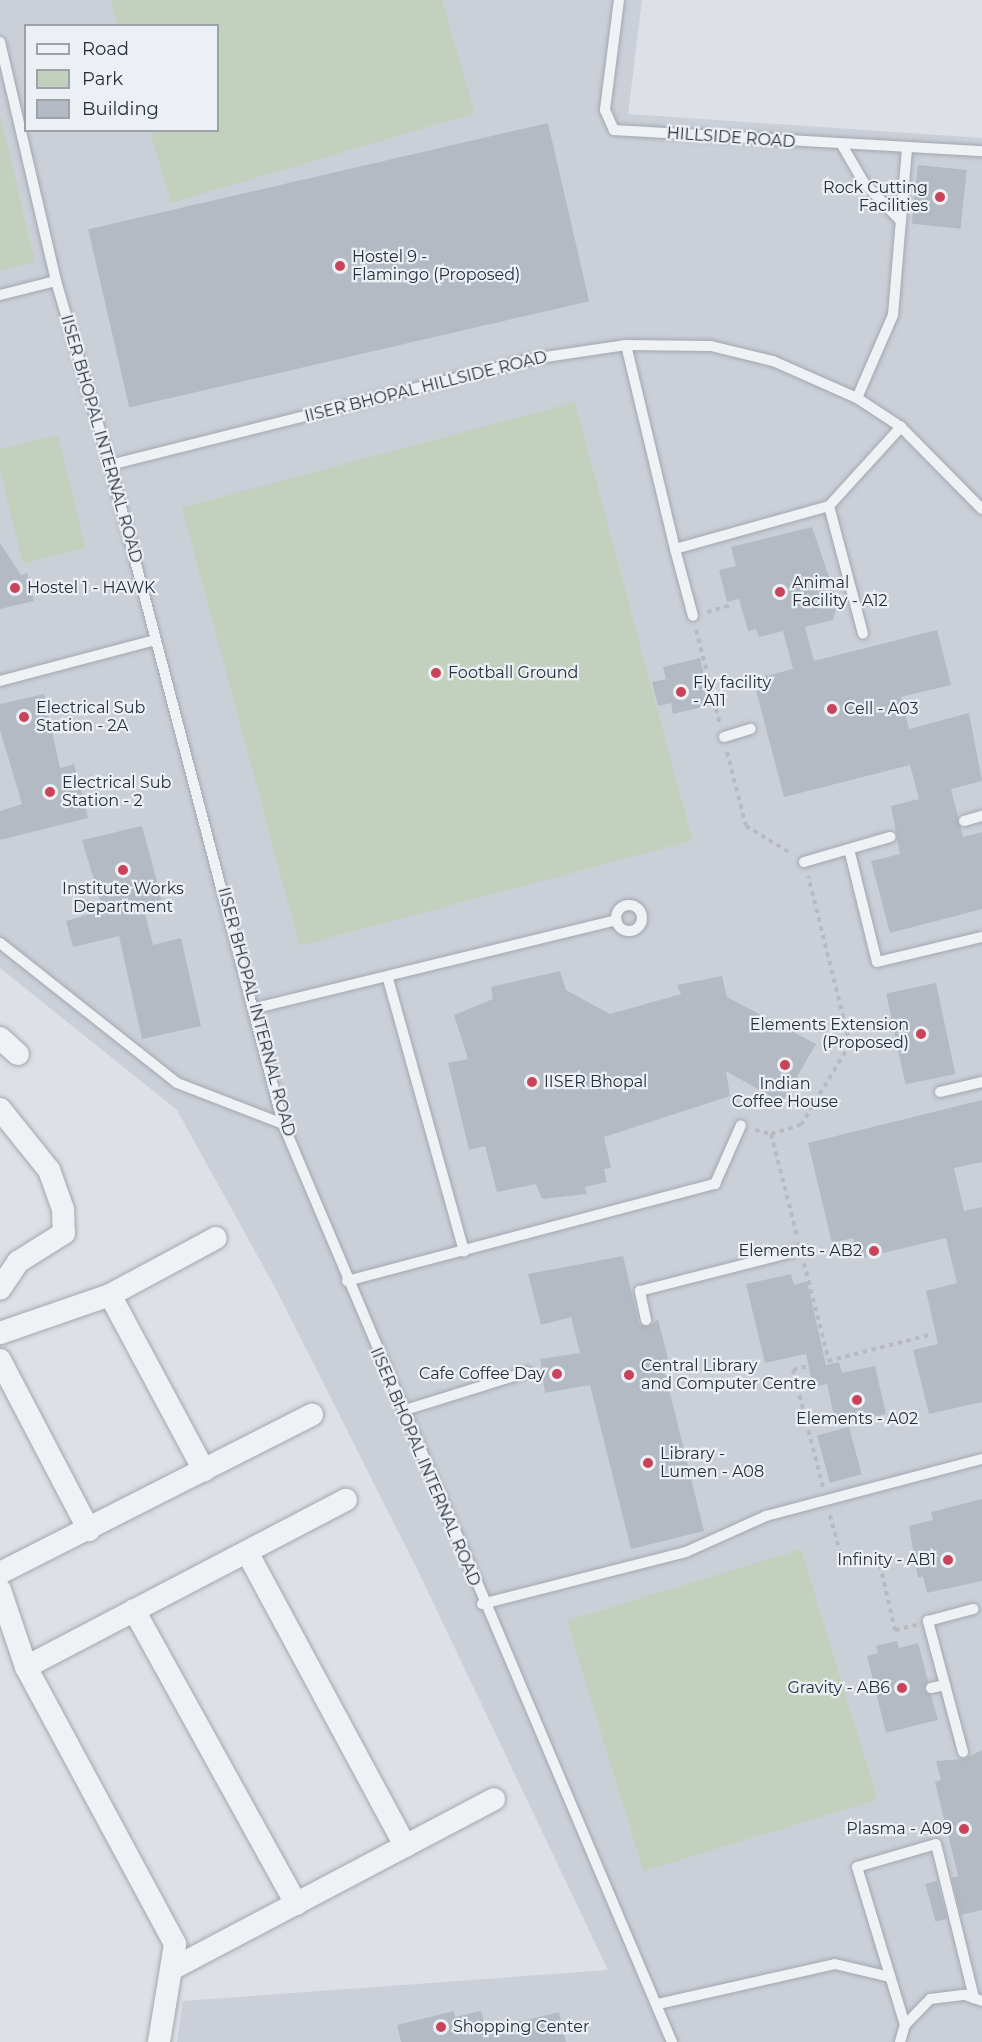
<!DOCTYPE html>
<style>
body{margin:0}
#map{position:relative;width:982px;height:2042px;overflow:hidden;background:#dde0e6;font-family:Montserrat,sans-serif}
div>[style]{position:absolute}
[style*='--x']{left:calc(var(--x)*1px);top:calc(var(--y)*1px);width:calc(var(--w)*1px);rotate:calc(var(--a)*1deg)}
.built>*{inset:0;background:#cbd0d8}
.green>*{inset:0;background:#c3d0be;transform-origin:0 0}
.building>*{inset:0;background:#b4bac3;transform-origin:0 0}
.path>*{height:4px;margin-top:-2px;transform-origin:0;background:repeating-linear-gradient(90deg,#b7bbc1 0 4.5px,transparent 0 9px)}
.roads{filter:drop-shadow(0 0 2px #a3a7b0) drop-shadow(0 0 2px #a3a7b0)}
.service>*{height:10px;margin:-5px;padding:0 5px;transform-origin:5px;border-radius:5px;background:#eff1f5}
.service>.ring{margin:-5px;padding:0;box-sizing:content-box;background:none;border:10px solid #eff1f5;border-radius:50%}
.minor>*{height:22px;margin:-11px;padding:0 11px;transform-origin:11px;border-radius:11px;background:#eff1f5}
.dots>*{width:16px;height:16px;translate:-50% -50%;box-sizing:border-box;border:3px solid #eceff4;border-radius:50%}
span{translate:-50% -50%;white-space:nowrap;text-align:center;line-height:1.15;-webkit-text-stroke:4.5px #eceff4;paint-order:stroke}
.street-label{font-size:16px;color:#272f3c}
.poi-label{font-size:16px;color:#272f3c}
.right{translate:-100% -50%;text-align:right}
.left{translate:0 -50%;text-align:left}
.legend{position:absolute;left:24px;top:24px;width:195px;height:108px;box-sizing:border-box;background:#eceff4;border:2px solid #9da2aa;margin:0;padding:8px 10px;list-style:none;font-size:18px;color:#272f3c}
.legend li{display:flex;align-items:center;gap:12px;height:30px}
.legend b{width:30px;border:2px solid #9da2aa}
</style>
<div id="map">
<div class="built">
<i style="clip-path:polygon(evenodd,0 0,642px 0,628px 114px,982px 138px,982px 2042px,177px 2042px,183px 2001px,608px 1970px,420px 1575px,279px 1295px,177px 1110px,0 968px,0 0,26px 26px,218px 26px,218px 130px,26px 130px,26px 26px)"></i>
</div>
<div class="green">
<i style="clip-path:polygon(111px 0,442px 0,475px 113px,171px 203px,150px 131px,218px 130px,218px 26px,118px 25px)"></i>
<i style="clip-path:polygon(0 115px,35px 262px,0 271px)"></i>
<i style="left:575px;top:402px;width:454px;height:407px;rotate:75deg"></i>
<i style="clip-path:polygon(58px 435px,86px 548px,23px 564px,0 471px,0 449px)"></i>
<i style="left:801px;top:1549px;width:262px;height:245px;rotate:73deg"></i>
</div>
<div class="building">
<i style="left:548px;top:123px;width:183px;height:472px;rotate:77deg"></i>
<i style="left:918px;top:165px;width:49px;height:59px;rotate:6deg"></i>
<i style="clip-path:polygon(812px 527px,838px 603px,833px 620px,805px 627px,814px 661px,937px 630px,951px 685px,901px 697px,909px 729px,969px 713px,982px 781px,951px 789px,963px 837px,982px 832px,982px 909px,890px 933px,871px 861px,900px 854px,891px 806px,919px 799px,910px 765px,784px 797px,753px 679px,793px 669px,783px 631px,759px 637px,756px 629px,748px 631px,739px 599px,727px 602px,719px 570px,736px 566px,731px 547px)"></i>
<i style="clip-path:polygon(0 543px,21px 575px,27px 573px,34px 601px,0 609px)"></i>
<i style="clip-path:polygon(700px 658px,711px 705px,673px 714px,671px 703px,658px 706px,652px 682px,666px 679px,663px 667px)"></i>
<i style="clip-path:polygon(44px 694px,60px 768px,74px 764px,88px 818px,0 840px,0 811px,22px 804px,0 730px,0 704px)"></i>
<i style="clip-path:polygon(142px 826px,162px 900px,143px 906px,153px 945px,181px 938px,201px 1026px,142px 1039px,119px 936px,73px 947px,66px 921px,103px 910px,82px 840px)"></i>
<i style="clip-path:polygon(560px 971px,566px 990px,610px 1014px,681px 994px,677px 985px,722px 976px,727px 997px,816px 1044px,782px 1103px,726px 1071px,730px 1096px,604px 1137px,611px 1168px,604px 1169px,607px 1182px,585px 1187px,587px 1194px,542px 1199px,536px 1184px,497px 1192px,485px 1146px,469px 1150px,448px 1063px,468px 1059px,454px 1015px,493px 999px,491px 987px)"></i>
<i style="left:936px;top:983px;width:93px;height:51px;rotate:78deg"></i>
<i style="clip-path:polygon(982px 1100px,982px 1162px,954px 1168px,964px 1211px,982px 1207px,982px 1402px,929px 1414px,913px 1350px,938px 1344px,926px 1291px,957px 1283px,946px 1238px,858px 1259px,853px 1238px,832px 1243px,808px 1143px)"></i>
<i style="clip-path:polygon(623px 1256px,639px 1324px,648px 1327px,658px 1319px,670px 1367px,664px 1369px,704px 1531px,631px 1549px,590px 1385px,545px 1393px,540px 1359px,580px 1353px,571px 1317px,541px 1325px,528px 1274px)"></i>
<i style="clip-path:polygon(791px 1274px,794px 1285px,807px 1281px,826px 1365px,839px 1362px,842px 1373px,875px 1366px,886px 1414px,836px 1425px,827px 1384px,813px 1387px,806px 1354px,765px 1363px,746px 1284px)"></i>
<i style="left:849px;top:1427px;width:49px;height:33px;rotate:75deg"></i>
<i style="clip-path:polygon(982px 1499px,982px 1581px,927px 1593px,923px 1576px,918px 1578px,909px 1526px,933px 1520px,931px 1512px)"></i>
<i style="clip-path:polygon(897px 1641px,899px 1648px,918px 1643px,928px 1681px,924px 1690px,931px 1695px,938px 1720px,886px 1733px,867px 1656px,878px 1653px,876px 1646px)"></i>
<i style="clip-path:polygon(982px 1750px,982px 1910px,961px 1915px,952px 1878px,958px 1876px,935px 1782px,941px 1780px,936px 1761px,964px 1759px)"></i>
<i style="left:937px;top:1881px;width:39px;height:12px;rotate:75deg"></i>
<i style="clip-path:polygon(454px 2011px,455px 2017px,481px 2011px,486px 2030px,559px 2012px,566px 2042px,401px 2042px,397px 2025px)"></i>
</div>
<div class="path">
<i style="--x:707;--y:612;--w:26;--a:-16"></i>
<i style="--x:696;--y:630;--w:97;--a:75.7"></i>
<i style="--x:727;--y:752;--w:76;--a:75.6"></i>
<i style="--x:746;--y:826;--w:54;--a:31.3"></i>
<i style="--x:755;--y:1130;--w:16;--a:14"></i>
<i style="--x:771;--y:1134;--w:31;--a:-17"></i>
<i style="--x:801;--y:1125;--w:95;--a:-58.8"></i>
<i style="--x:850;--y:1044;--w:173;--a:-104"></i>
<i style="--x:771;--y:1134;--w:104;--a:75.6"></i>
<i style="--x:804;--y:1263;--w:101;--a:75.7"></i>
<i style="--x:823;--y:1487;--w:121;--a:-104.4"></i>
<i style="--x:793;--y:1370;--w:140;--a:-14.4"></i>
<i style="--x:830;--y:1515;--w:51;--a:75.1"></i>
<i style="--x:843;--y:1564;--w:36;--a:-13"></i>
<i style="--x:878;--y:1556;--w:76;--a:77.1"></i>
<i style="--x:895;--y:1630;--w:22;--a:-13"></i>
</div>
<div class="roads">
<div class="service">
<i style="--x:619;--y:0;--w:111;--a:97.3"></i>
<i style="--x:605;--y:110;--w:22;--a:66"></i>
<i style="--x:614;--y:130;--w:369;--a:3.3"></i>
<i style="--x:0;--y:42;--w:245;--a:76.8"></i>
<i style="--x:56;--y:281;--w:192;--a:73.6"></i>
<i style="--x:110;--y:465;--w:681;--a:75.29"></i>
<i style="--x:283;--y:1124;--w:997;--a:67.04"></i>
<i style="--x:842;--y:145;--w:44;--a:59.9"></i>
<i style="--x:864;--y:183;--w:53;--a:45.8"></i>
<i style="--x:0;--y:295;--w:58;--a:-14"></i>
<i style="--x:626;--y:345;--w:210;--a:76.5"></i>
<i style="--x:675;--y:549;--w:160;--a:-15.6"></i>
<i style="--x:829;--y:506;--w:107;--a:-47.7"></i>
<i style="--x:857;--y:398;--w:90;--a:-66.6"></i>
<i style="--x:893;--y:315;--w:168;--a:-85.2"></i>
<i style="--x:110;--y:465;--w:435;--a:-14.1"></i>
<i style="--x:532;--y:359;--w:95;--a:-8.5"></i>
<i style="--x:626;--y:345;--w:85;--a:0.7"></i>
<i style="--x:711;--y:346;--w:64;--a:13.6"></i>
<i style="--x:773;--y:361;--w:92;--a:23.8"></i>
<i style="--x:857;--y:398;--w:53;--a:33.4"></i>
<i style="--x:901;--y:427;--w:115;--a:45.4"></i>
<i style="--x:829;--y:506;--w:132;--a:75.1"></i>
<i style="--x:675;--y:549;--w:69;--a:75"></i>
<i style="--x:0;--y:681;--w:160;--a:-14.8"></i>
<i style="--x:724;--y:737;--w:28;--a:-17"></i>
<i style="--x:964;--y:821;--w:19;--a:-16"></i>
<i style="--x:849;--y:849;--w:116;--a:76.1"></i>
<i style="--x:877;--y:962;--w:108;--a:-13.4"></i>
<i style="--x:804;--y:862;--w:90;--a:-16.2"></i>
<i class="ring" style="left:616px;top:905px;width:16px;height:16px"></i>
<i style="--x:0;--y:943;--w:226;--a:38.3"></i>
<i style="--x:177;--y:1083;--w:114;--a:21.1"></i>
<i style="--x:388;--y:979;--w:283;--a:74.4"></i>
<i style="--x:256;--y:1008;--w:371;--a:-13.7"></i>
<i style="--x:940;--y:1092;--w:43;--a:-13.4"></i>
<i style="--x:347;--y:1281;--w:381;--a:-14.8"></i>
<i style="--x:715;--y:1184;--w:64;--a:-66.2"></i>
<i style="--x:646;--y:1320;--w:30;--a:-102"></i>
<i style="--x:640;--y:1291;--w:166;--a:-14.3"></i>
<i style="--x:402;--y:1411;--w:131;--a:-17.3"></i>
<i style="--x:482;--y:1604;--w:211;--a:-14.3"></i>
<i style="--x:686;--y:1552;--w:88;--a:-24.2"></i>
<i style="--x:766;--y:1516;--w:223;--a:-14.8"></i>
<i style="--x:931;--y:1688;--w:14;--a:-12"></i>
<i style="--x:963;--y:1752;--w:136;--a:-105"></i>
<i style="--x:928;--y:1621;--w:47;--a:-14.9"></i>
<i style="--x:658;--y:2004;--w:181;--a:-12.7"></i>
<i style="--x:835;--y:1964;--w:57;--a:13.3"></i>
<i style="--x:905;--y:2025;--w:165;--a:-106.9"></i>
<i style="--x:857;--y:1867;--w:82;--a:-16.2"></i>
<i style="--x:936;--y:1844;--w:159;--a:76.1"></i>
<i style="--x:900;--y:2042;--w:18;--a:-74"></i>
<i style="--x:905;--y:2025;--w:36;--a:-46"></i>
<i style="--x:930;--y:1999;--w:35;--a:-7"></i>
<i style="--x:965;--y:1995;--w:18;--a:19"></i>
</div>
<div class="minor">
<i style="--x:0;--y:1038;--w:24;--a:42"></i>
<i style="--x:0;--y:1109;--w:78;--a:51.2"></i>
<i style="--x:49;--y:1170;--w:41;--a:70.3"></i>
<i style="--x:63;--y:1209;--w:24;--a:88"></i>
<i style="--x:64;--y:1233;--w:54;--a:147.8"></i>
<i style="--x:18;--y:1262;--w:32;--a:124"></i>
<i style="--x:110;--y:1295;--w:199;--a:61.8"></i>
<i style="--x:0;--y:1333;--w:116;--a:-19.1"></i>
<i style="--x:110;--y:1295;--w:120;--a:-28.3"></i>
<i style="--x:0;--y:1360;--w:192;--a:62.4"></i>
<i style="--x:247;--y:1552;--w:334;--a:61.7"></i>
<i style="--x:0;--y:1573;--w:350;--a:-26.9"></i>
<i style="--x:0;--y:1590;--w:81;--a:71.3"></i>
<i style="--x:26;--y:1667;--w:315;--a:61.7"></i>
<i style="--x:175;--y:1944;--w:99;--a:99.3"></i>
<i style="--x:134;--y:1610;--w:336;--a:61.1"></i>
<i style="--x:26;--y:1667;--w:361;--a:-27.6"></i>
<i style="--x:172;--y:1969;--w:364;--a:-27.8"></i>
</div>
</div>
<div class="dots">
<i style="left:940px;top:197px;background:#c94359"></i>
<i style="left:340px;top:266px;background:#c94359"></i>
<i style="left:15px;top:588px;background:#c94359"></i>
<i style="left:780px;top:592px;background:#c94359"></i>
<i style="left:436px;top:673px;background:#c94359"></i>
<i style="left:681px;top:692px;background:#c94359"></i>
<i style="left:832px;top:709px;background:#c94359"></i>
<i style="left:24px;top:717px;background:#c94359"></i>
<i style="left:50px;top:792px;background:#c94359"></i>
<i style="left:123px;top:870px;background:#c94359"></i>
<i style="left:921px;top:1034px;background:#c94359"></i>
<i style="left:785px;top:1065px;background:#c94359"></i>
<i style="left:532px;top:1082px;background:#c94359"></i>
<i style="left:874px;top:1251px;background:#c94359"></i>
<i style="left:557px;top:1374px;background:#c94359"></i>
<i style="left:629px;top:1375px;background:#c94359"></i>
<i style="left:857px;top:1400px;background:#c94359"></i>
<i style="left:648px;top:1463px;background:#c94359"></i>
<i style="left:948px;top:1560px;background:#c94359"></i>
<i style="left:902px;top:1688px;background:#c94359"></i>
<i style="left:964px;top:1829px;background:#c94359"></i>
<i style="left:441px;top:2027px;background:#c94359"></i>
</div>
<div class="street-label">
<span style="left:731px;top:138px;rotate:4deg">HILLSIDE ROAD</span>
<span style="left:426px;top:387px;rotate:-14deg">IISER BHOPAL HILLSIDE ROAD</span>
<span style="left:101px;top:439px;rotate:74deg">IISER BHOPAL INTERNAL ROAD</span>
<span style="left:256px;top:1012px;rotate:75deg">IISER BHOPAL INTERNAL ROAD</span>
<span style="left:425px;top:1467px;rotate:67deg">IISER BHOPAL INTERNAL ROAD</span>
</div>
<div class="poi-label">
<span class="right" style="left:928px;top:197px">Rock Cutting<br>Facilities</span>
<span class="left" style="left:352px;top:266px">Hostel 9 -<br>Flamingo (Proposed)</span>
<span class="left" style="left:792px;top:592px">Animal<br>Facility - A12</span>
<span class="left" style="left:27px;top:588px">Hostel 1 - HAWK</span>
<span class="left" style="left:448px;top:673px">Football Ground</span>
<span class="left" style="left:693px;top:692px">Fly facility<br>- A11</span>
<span class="left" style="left:36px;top:717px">Electrical Sub<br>Station - 2A</span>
<span class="left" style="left:844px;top:709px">Cell - A03</span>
<span class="left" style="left:62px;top:792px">Electrical Sub<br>Station - 2</span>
<span style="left:123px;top:898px">Institute Works<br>Department</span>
<span class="right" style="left:909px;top:1034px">Elements Extension<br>(Proposed)</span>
<span class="left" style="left:544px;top:1082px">IISER Bhopal</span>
<span style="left:785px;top:1093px">Indian<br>Coffee House</span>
<span class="right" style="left:862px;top:1251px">Elements - AB2</span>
<span class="left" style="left:641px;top:1375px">Central Library<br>and Computer Centre</span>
<span class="right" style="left:545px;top:1374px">Cafe Coffee Day</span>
<span style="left:857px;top:1419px">Elements - A02</span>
<span class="left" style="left:660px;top:1463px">Library -<br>Lumen - A08</span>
<span class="right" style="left:936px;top:1560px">Infinity - AB1</span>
<span class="right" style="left:890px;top:1688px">Gravity - AB6</span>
<span class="right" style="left:952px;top:1829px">Plasma - A09</span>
<span class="left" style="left:453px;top:2027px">Shopping Center</span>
</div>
<ul class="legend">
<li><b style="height:8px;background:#eff1f5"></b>Road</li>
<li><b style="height:16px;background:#c3d0be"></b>Park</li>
<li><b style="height:16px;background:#b4bac3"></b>Building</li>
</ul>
</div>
